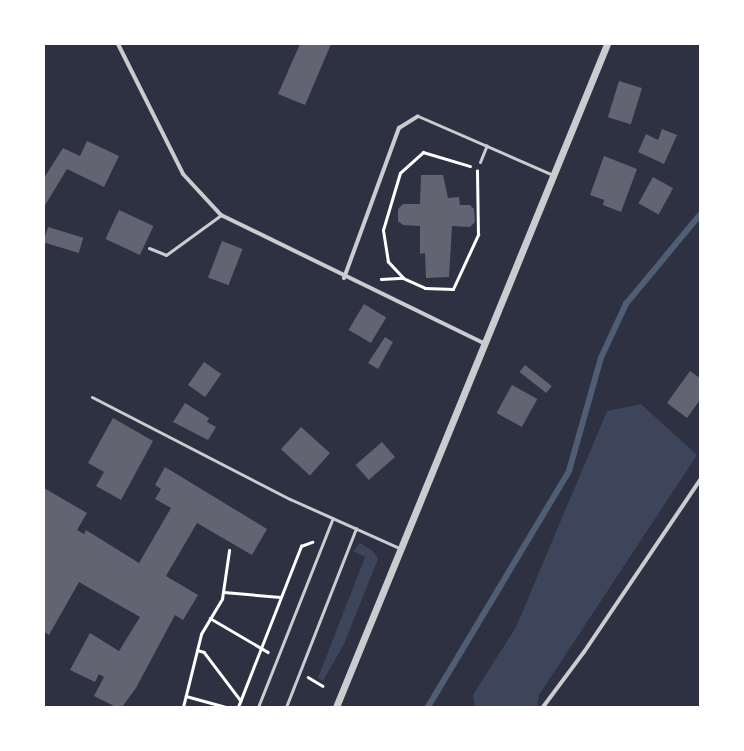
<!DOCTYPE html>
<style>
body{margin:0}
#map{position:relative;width:744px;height:751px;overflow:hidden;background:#2d3142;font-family:Raleway,sans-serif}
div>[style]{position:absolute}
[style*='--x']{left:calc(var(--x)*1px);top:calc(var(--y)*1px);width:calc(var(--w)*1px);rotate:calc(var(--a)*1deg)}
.green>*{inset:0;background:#3c4559}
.stream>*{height:5.5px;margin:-2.75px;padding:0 2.75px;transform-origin:2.75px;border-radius:2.75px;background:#4f5d75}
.building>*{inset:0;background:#626471;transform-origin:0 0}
.path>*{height:2.5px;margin:-1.25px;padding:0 1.25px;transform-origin:1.25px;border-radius:1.25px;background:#fff}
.service>*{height:3px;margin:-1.5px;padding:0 1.5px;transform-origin:1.5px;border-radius:1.5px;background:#caccd0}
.minor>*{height:4px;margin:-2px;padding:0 2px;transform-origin:2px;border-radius:2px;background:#caccd0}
.tertiary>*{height:7px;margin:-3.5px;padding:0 3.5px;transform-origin:3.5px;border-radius:3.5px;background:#caccd0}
span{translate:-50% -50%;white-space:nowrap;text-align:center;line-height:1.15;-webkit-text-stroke:3px #fff;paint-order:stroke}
.frame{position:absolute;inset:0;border:45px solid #fff;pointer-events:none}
</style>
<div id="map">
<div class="green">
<i style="clip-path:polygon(641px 404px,697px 455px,539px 695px,537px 707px,475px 707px,473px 695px,516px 627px,607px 411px)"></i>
<i style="clip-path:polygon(360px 543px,373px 551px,378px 559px,344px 644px,323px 681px,318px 678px,365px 557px,353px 551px)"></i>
</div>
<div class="stream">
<i style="--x:428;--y:707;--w:275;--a:-59.1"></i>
<i style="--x:569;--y:471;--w:117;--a:-74.2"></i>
<i style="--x:601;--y:358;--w:60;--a:-65.2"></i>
<i style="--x:626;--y:304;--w:116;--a:-50.3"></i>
</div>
<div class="building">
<i style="clip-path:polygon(300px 44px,331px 44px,305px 105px,278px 94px)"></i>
<i style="left:619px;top:81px;width:24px;height:38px;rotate:17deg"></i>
<i style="clip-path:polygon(662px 129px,677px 135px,664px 164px,638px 152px,646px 134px,658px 140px)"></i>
<i style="clip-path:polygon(87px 141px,119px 156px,104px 187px,67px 169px,44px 207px,44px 178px,63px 148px,80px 156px)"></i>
<i style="clip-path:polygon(604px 156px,637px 169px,621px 212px,603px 205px,604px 200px,590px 195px)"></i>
<i style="clip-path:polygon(421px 175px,443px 175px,448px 198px,459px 197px,460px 205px,470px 205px,474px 209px,475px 222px,470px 227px,452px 226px,449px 277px,426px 278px,425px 253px,420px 254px,420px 226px,403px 225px,398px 221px,398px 209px,403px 204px,420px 204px)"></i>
<i style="left:653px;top:177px;width:23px;height:30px;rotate:29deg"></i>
<i style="left:119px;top:210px;width:38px;height:32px;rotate:25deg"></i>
<i style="left:48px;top:227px;width:37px;height:16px;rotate:17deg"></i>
<i style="left:222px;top:241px;width:22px;height:39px;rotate:21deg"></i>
<i style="left:364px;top:304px;width:26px;height:30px;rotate:31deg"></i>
<i style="clip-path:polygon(385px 337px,393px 342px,378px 369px,368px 363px)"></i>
<i style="left:204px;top:362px;width:21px;height:28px;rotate:35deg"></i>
<i style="left:525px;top:365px;width:34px;height:9px;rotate:38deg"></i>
<i style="clip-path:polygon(690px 371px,700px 378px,700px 400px,687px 418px,667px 403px)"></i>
<i style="left:512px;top:385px;width:29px;height:32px;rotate:29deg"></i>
<i style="clip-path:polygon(185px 403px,209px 418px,207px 422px,216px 427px,208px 440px,173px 422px)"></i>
<i style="clip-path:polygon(113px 418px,153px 441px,121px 500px,96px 486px,104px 472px,88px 463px)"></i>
<i style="left:301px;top:427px;width:39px;height:30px;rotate:42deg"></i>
<i style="left:382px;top:442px;width:20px;height:35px;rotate:49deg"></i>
<i style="clip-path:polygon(165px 467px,267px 529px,252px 555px,197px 523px,166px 576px,198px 595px,183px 620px,175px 615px,136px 688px,122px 707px,116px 707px,94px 696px,104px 677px,99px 674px,95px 682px,70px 670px,90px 633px,119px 651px,140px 617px,79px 582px,49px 635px,44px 632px,44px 488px,87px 513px,77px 530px,84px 534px,86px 530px,139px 563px,171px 508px,155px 499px,161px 489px,155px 485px)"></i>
</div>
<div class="path">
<i style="--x:403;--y:278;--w:22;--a:-133"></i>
<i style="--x:388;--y:262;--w:32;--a:-99"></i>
<i style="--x:383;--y:230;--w:59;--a:-73.4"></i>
<i style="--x:400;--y:173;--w:31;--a:-42"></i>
<i style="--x:423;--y:152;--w:49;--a:16.6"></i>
<i style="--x:381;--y:279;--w:22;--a:-3"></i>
<i style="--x:403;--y:278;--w:24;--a:24"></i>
<i style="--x:425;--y:288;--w:28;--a:2"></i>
<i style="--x:453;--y:289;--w:60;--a:-65.2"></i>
<i style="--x:478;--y:235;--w:64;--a:-90.9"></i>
<i style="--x:224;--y:592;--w:56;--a:5.1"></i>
<i style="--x:210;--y:618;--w:67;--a:30.4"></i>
<i style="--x:197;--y:650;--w:7;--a:16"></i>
<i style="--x:204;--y:652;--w:61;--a:52.9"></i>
<i style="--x:308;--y:677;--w:17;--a:31"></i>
<i style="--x:186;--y:696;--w:41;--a:15.4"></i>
<i style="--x:183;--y:707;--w:75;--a:-76.1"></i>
<i style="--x:201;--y:634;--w:41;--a:-59"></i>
<i style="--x:222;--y:599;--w:49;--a:-81.7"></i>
<i style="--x:238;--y:707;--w:173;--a:-68.6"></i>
<i style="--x:301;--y:546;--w:12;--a:-20"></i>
</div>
<div class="service">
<i style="--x:418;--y:116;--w:147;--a:23.6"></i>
<i style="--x:480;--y:162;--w:18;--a:-68"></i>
<i style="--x:149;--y:248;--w:18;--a:22"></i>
<i style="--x:166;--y:255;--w:68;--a:-36"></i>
<i style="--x:92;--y:397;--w:223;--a:27.3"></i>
<i style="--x:290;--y:499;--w:120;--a:24.2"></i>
<i style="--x:258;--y:707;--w:203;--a:-68.4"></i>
<i style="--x:286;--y:707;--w:192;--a:-68.6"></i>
</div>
<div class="minor">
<i style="--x:118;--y:44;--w:145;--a:63.4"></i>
<i style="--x:183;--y:174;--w:56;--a:47.2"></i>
<i style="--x:221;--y:215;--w:292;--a:26"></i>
<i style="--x:344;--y:278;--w:160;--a:-69.9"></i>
<i style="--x:399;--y:128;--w:22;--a:-32"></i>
<i style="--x:543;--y:707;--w:69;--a:-53.3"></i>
<i style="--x:584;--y:652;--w:207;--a:-56"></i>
</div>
<div class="tertiary">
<i style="--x:336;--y:707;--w:716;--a:-67.77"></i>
</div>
<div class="frame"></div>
</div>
